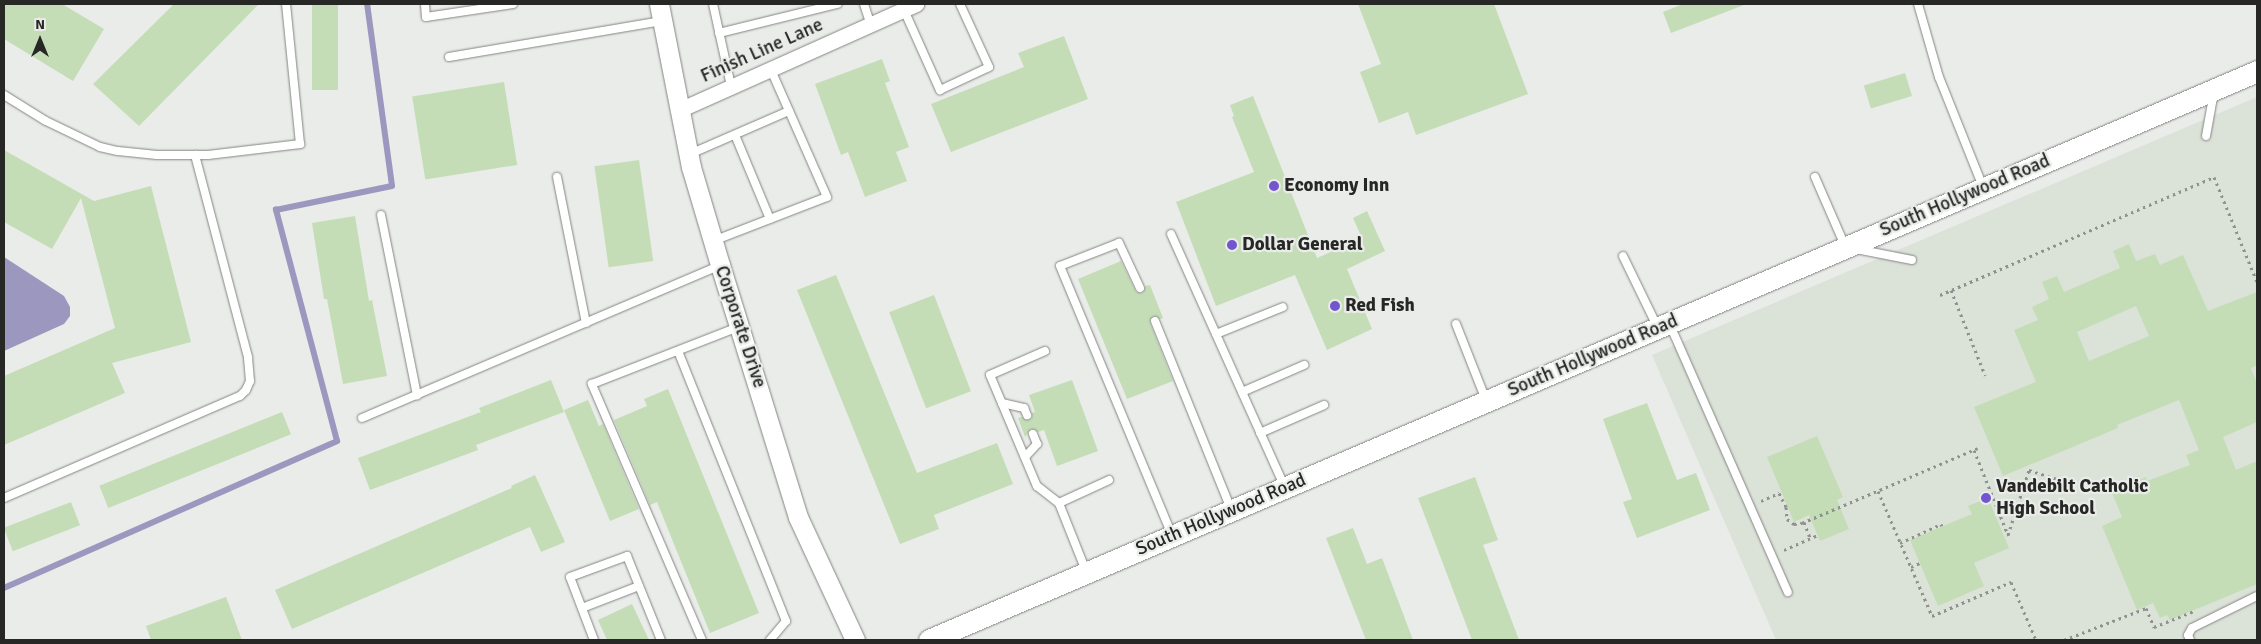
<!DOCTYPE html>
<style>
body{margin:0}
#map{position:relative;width:2261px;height:644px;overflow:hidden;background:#e9ece8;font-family:Signika,sans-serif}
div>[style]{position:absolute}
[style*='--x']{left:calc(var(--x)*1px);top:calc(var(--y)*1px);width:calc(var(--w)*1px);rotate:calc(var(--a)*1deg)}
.built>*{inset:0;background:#dbe2d8}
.water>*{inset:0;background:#9b97bf}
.stream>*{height:5.5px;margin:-2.75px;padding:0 2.75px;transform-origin:2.75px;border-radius:2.75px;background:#9b97bf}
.building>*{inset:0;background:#c4ddb7;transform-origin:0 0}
.path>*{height:3px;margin-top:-1.5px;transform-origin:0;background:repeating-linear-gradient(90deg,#8f918e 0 2.5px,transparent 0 6.5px)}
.roads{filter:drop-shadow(0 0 1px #838582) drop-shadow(0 0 1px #838582)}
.service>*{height:8px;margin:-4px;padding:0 4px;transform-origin:4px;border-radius:4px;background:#fff}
.minor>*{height:15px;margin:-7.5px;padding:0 7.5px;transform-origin:7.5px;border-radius:7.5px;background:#fff}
.tertiary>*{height:19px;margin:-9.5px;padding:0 9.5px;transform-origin:9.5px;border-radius:9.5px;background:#fff}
.secondary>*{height:21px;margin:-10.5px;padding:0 10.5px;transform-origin:10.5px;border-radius:10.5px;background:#fff}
.dots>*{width:14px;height:14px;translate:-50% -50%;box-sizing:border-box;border:2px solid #e9ece8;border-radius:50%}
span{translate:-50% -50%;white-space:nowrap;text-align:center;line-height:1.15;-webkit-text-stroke:4.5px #e9ece8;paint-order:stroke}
.street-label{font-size:19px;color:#272826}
.poi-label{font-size:19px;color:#272826;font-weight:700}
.left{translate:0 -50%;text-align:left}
.frame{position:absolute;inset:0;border:5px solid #272826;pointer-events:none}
.north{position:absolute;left:15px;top:15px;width:50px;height:50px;-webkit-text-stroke:4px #e9ece8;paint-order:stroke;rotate:0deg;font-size:14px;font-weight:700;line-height:20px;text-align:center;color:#272826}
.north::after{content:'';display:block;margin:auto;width:18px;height:22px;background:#272826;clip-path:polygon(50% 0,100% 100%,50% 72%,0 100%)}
</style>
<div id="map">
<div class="built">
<i style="clip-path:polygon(2257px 97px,2257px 640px,1776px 640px,1652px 355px)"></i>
</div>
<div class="water">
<i style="clip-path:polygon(4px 257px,64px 296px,70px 307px,70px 316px,64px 324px,4px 351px)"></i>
</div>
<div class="stream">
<i style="--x:4;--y:588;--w:364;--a:-23.8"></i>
<i style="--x:337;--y:441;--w:239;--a:-104.8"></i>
<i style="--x:276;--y:210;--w:118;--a:-11.7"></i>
<i style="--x:392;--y:186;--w:184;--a:-97.8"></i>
</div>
<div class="building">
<i style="clip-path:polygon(4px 4px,62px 4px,104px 29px,73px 81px,4px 39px)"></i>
<i style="clip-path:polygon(174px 4px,259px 4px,139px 126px,93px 84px)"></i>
<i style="left:312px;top:4px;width:26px;height:86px"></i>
<i style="clip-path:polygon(1358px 4px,1494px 4px,1528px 94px,1416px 135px,1408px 112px,1379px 123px,1360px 72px,1381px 64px)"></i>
<i style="clip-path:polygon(1683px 4px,1743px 4px,1744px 5px,1671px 33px,1663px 12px)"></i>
<i style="clip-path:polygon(1064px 36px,1088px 99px,951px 152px,931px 104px,1024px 67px,1018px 53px)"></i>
<i style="clip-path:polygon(882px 59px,890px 81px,885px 83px,909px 147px,896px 152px,907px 181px,865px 197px,848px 152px,841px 155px,815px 84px)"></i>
<i style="left:1905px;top:73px;width:24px;height:43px;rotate:73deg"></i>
<i style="left:504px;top:82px;width:84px;height:93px;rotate:81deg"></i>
<i style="clip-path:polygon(1253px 96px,1317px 258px,1362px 238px,1353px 218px,1367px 211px,1385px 251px,1347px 269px,1372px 329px,1327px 350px,1295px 275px,1216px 306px,1176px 202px,1254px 172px,1232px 117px,1234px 116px,1230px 105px)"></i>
<i style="clip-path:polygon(4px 150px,94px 201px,151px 186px,191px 342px,112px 363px,125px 393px,4px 445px,4px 376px,115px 328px,81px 198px,52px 249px,4px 222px)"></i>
<i style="left:639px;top:160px;width:102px;height:45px;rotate:82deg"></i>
<i style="clip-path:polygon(355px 216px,369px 301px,372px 300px,387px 376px,343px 384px,327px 299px,324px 299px,312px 223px)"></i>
<i style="clip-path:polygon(evenodd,2129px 244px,2136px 261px,2155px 254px,2160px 265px,2183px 255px,2208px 311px,2257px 292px,2257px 365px,2251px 368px,2257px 384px,2257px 422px,2223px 437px,2236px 470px,2257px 461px,2257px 584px,2170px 620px,2167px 615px,2160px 618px,2153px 603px,2137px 610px,2102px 526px,2122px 517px,2110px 488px,2138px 476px,2139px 480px,2146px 477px,2147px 481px,2190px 465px,2186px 455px,2199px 450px,2179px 400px,2117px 425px,2118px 428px,2003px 476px,1974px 407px,2036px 382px,2014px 330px,2038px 320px,2032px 307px,2049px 299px,2042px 282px,2057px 276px,2064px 292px,2120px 268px,2113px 251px,2129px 244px,2136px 306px,2149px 336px,2089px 361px,2077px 332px,2136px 306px)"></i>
<i style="clip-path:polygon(1121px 261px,1136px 292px,1143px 293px,1145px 286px,1150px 285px,1163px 318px,1160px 319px,1153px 316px,1150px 323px,1173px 381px,1127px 399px,1078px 279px)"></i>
<i style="clip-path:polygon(836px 275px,917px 473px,997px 443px,1013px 484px,934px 515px,939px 529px,900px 544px,797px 290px)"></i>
<i style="left:934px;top:295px;width:103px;height:48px;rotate:69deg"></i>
<i style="clip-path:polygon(551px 380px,564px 412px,476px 445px,478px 450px,370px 490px,358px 458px,481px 412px,479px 408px)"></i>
<i style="clip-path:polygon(1072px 380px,1098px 451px,1057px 466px,1044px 430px,1038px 432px,1031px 429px,1025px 437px,1018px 418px,1022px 417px,1029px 420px,1032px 418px,1032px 413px,1035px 412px,1029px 395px)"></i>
<i style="clip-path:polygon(668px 389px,759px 613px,710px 633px,657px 502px,650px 505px,614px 420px,647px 406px,644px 399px)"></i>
<i style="clip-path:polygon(588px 400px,599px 426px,603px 424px,639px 509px,610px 521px,564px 410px)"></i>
<i style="clip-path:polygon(1647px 403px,1677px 480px,1696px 473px,1710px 510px,1637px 538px,1623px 502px,1632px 499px,1603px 419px)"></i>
<i style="left:282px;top:412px;width:24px;height:197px;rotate:68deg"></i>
<i style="clip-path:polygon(1817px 436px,1843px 497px,1837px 500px,1849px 529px,1820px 541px,1809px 515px,1794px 522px,1767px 457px)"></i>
<i style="clip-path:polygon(535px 475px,565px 542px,541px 552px,530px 527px,292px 629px,275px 590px,512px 488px,511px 486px)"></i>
<i style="clip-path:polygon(1475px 477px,1498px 540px,1483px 545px,1519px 640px,1472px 640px,1418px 498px)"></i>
<i style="clip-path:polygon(1988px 498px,2009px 548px,1974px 563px,1984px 586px,1938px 606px,1910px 540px,1972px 514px,1968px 506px)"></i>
<i style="left:71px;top:502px;width:25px;height:72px;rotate:69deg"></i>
<i style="clip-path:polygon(1353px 528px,1367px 564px,1382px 558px,1413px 640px,1366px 640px,1326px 538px)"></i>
<i style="clip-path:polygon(226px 597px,242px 640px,151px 640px,146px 626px)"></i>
<i style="clip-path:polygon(632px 604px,649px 640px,607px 640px,598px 620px)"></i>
</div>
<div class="path">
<i style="--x:1951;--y:290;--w:92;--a:68.2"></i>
<i style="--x:1940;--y:295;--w:298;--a:-23.3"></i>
<i style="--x:2214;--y:177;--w:113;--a:67.7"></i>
<i style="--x:1974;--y:450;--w:92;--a:68.2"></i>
<i style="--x:2008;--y:535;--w:68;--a:-72.1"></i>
<i style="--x:2029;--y:470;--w:43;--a:17.6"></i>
<i style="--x:1878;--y:491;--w:136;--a:66.6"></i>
<i style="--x:1932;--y:616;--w:86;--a:-23.3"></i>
<i style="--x:2011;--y:582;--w:63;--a:66.7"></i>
<i style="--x:1761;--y:501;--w:20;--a:-24"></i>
<i style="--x:1779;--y:493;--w:16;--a:63"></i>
<i style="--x:1786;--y:507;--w:12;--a:85"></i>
<i style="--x:1787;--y:519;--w:9;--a:36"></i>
<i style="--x:1794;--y:524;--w:8;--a:-7"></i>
<i style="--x:1802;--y:523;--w:191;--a:-23.1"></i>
<i style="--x:1804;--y:522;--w:17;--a:69"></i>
<i style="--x:1900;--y:543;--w:45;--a:-24.9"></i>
<i style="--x:1941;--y:524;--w:2;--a:63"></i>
<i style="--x:1784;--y:550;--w:36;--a:-24"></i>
<i style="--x:1911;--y:567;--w:10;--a:-24"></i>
<i style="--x:2064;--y:640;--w:88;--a:-21.3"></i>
<i style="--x:2146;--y:608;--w:21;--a:67"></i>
<i style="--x:2154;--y:627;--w:43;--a:-21.8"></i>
</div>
<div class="roads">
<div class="service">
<i style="--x:425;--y:4;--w:13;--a:86"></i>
<i style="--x:426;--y:17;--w:88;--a:-8.5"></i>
<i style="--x:713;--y:4;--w:84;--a:77.6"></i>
<i style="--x:864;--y:4;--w:22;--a:72"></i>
<i style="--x:1918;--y:4;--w:76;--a:74"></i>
<i style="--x:1939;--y:77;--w:118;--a:68.2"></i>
<i style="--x:904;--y:10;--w:88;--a:65.8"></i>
<i style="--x:940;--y:90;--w:54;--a:-25.1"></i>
<i style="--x:989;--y:67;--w:69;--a:-114.7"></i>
<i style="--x:719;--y:33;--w:122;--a:-13.8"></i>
<i style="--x:449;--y:57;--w:216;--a:-9.6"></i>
<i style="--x:4;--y:95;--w:49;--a:31.8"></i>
<i style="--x:46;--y:121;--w:60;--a:25.7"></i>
<i style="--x:100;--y:147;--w:18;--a:13"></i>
<i style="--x:118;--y:151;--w:39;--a:6"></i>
<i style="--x:157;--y:155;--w:51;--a:0"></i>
<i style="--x:208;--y:155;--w:93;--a:-6.8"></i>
<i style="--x:300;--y:144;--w:141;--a:-95.7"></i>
<i style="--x:735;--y:135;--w:91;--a:67.4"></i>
<i style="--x:2206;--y:136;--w:45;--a:-79.7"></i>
<i style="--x:690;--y:154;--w:108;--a:-23.5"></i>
<i style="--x:557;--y:177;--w:149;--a:78.8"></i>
<i style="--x:1815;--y:177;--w:75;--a:66.5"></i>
<i style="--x:381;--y:215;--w:184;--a:78.7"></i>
<i style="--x:1171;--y:234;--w:276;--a:65.8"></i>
<i style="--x:713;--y:241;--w:122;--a:-21.1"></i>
<i style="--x:827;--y:197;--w:139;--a:-113.8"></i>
<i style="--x:1856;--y:249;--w:57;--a:11.1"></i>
<i style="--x:1623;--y:256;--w:78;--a:64.1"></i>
<i style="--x:1140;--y:288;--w:50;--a:-115"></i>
<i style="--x:1119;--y:243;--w:63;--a:158.7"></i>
<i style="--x:1060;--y:266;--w:291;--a:67.4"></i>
<i style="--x:1155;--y:321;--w:203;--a:68"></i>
<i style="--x:1456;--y:324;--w:82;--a:68.5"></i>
<i style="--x:1670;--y:325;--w:292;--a:66.2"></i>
<i style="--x:1216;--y:334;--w:72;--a:-21.9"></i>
<i style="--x:678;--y:351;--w:291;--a:68.2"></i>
<i style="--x:786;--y:621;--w:25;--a:130"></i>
<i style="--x:1045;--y:351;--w:60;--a:156.4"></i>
<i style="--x:990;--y:375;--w:121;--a:67.1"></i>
<i style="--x:1037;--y:486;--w:28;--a:38"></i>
<i style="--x:1242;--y:392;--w:68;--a:-23.5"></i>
<i style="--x:1002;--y:403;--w:23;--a:13"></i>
<i style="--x:1024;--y:408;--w:8;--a:67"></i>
<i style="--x:362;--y:418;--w:389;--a:-23.1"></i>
<i style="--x:1260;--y:433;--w:70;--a:-23.6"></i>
<i style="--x:1025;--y:457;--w:18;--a:-47"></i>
<i style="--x:1037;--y:444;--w:11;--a:-112"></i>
<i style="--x:4;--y:498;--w:257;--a:-23.4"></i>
<i style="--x:240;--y:396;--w:8;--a:-45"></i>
<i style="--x:246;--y:390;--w:10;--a:-66"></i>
<i style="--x:250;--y:381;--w:24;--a:-95"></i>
<i style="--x:248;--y:357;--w:209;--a:-104.7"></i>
<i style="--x:1086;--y:571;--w:73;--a:-111.7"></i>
<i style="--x:1059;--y:503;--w:55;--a:-24.7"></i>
<i style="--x:582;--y:608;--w:61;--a:-21.1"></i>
<i style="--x:594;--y:640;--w:67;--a:-110.9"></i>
<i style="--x:570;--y:577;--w:61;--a:-20.2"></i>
<i style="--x:627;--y:556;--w:91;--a:68"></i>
<i style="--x:702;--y:640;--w:279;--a:-113.3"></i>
<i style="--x:592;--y:384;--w:157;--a:-21.3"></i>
<i style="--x:2190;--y:640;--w:5;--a:-112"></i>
<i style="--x:2188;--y:635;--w:8;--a:-60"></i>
<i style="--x:2192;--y:628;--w:72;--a:-26.2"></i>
</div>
<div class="minor">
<i style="--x:679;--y:110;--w:260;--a:-24.1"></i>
</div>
<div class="tertiary">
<i style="--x:659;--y:4;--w:166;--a:78.9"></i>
<i style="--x:691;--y:167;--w:102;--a:73.5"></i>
<i style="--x:720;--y:265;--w:264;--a:72.8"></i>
<i style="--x:798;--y:517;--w:136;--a:65.1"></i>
</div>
<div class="secondary">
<i style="--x:929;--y:640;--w:1445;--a:-23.19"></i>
</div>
</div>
<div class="dots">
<i style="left:1274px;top:186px;background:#7256cf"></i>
<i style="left:1232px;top:245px;background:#7256cf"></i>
<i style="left:1335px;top:306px;background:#7256cf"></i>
<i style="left:1986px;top:498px;background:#7256cf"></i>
</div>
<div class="street-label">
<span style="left:762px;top:51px;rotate:-24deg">Finish Line Lane</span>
<span style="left:1965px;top:196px;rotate:-23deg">South Hollywood Road</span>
<span style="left:740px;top:327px;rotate:72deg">Corporate Drive</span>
<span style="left:1593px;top:356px;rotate:-23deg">South Hollywood Road</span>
<span style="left:1221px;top:515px;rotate:-23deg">South Hollywood Road</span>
</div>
<div class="poi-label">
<span class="left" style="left:1284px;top:186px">Economy Inn</span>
<span class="left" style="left:1242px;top:245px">Dollar General</span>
<span class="left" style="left:1345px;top:306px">Red Fish</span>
<span class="left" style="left:1996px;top:498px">Vandebilt Catholic<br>High School</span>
</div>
<div class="frame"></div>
<div class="north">N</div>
</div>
